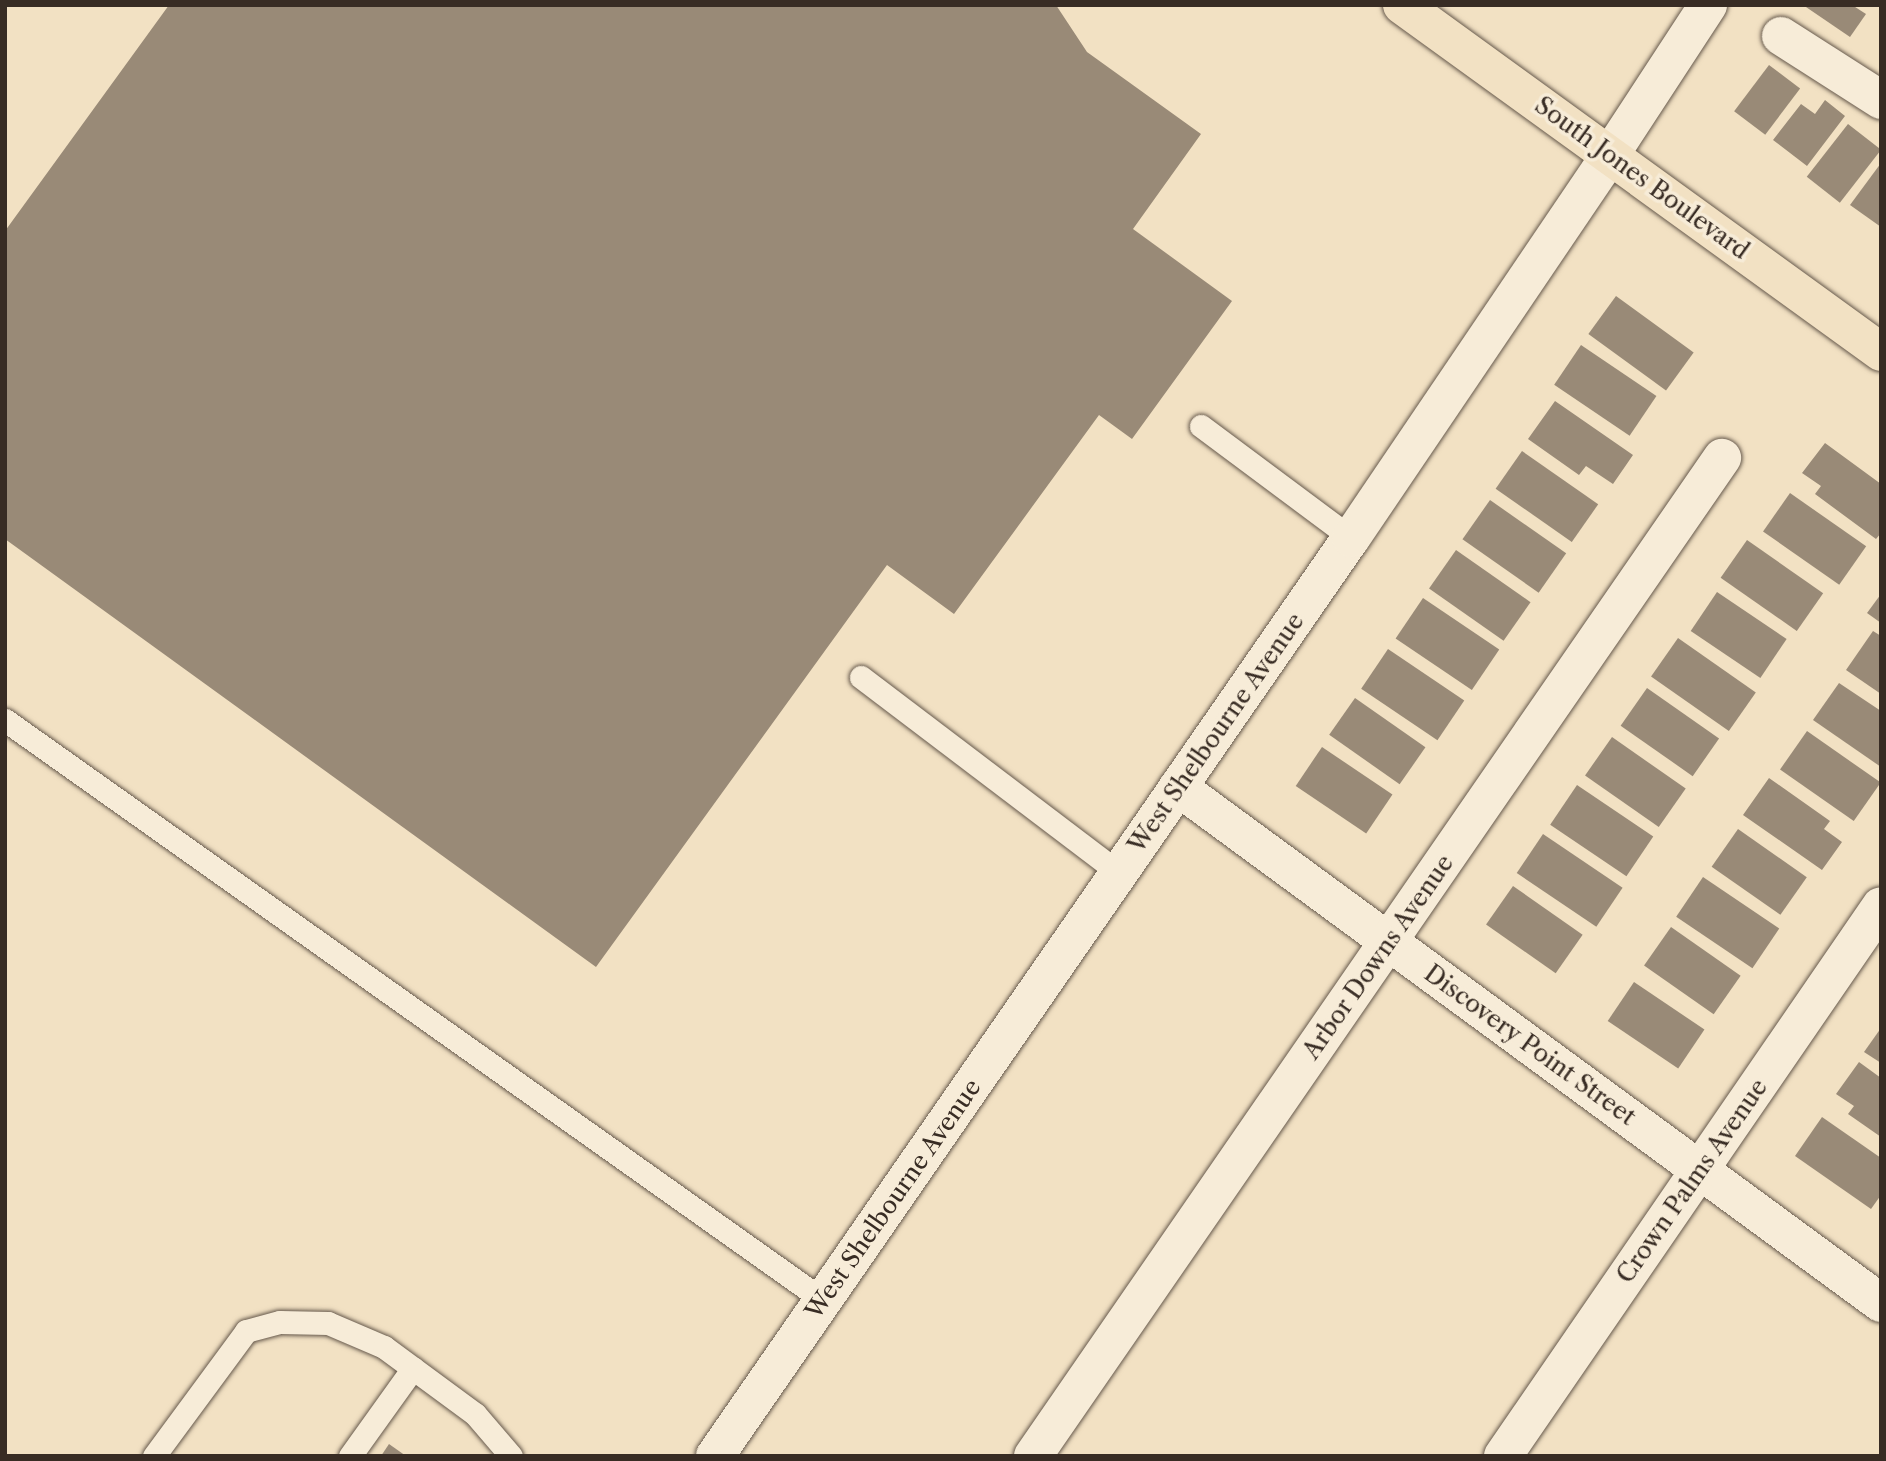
<!DOCTYPE html>
<style>
body{margin:0}
#map{position:relative;width:1886px;height:1461px;overflow:hidden;background:#f2e1c3;font-family:"Libre Caslon Text",serif}
div>[style]{position:absolute}
[style*='--x']{left:calc(var(--x)*1px);top:calc(var(--y)*1px);width:calc(var(--w)*1px);rotate:calc(var(--a)*1deg)}
.building>*{inset:0;background:#998a77;transform-origin:0 0}
.roads{filter:drop-shadow(0 0 2px #66594c) drop-shadow(0 0 2px #66594c)}
.service>*{height:23px;margin:-11.5px;padding:0 11.5px;transform-origin:11.5px;border-radius:11.5px;background:#f7ecd8}
.minor>*{height:38px;margin:-19px;padding:0 19px;transform-origin:19px;border-radius:19px;background:#f7ecd8}
.tertiary>*{height:38px;margin:-19px;padding:0 19px;transform-origin:19px;border-radius:19px;background:#f7ecd8}
.primary>*{height:38px;margin:-19px;padding:0 19px;transform-origin:19px;border-radius:19px;background:#f2e1c3}
span{translate:-50% -50%;white-space:nowrap;text-align:center;line-height:1.15;-webkit-text-stroke:7px #f7ecd8;paint-order:stroke}
.street-label{font-size:24px;color:#382c24}
.frame{position:absolute;inset:0;border:7px solid #382c24;pointer-events:none}
</style>
<div id="map">
<div class="building">
<i style="clip-path:polygon(169px 5px,1056px 5px,1087px 52px,1201px 134px,1133px 229px,1232px 301px,1132px 439px,1099px 415px,954px 614px,887px 565px,596px 967px,5px 539px,5px 231px)"></i>
<i style="clip-path:polygon(1803px 5px,1852px 5px,1866px 14px,1850px 37px)"></i>
<i style="left:1769px;top:65px;width:39px;height:58px;rotate:37deg"></i>
<i style="clip-path:polygon(1825px 100px,1845px 116px,1807px 166px,1773px 140px,1801px 104px,1815px 114px)"></i>
<i style="left:1848px;top:124px;width:42px;height:67px;rotate:38deg"></i>
<i style="clip-path:polygon(1881px 163px,1881px 227px,1850px 205px)"></i>
<i style="left:1616px;top:296px;width:96px;height:47px;rotate:36deg"></i>
<i style="left:1581px;top:345px;width:91px;height:48px;rotate:34deg"></i>
<i style="clip-path:polygon(1555px 401px,1633px 455px,1613px 484px,1586px 466px,1579px 475px,1528px 439px)"></i>
<i style="clip-path:polygon(1825px 443px,1881px 484px,1881px 533px,1876px 539px,1815px 494px,1821px 486px,1802px 473px)"></i>
<i style="left:1522px;top:451px;width:93px;height:46px;rotate:35deg"></i>
<i style="left:1790px;top:493px;width:93px;height:47px;rotate:35deg"></i>
<i style="left:1490px;top:500px;width:93px;height:48px;rotate:35deg"></i>
<i style="left:1747px;top:540px;width:93px;height:46px;rotate:35deg"></i>
<i style="left:1456px;top:550px;width:91px;height:47px;rotate:35deg"></i>
<i style="left:1717px;top:592px;width:84px;height:47px;rotate:34deg"></i>
<i style="clip-path:polygon(1881px 594px,1881px 623px,1867px 613px)"></i>
<i style="left:1423px;top:598px;width:92px;height:49px;rotate:34deg"></i>
<i style="clip-path:polygon(1873px 631px,1881px 636px,1881px 694px,1846px 670px)"></i>
<i style="left:1678px;top:638px;width:95px;height:47px;rotate:35deg"></i>
<i style="left:1388px;top:649px;width:92px;height:48px;rotate:34deg"></i>
<i style="clip-path:polygon(1839px 683px,1881px 711px,1881px 767px,1813px 720px)"></i>
<i style="left:1647px;top:688px;width:88px;height:46px;rotate:35deg"></i>
<i style="left:1355px;top:698px;width:86px;height:45px;rotate:35deg"></i>
<i style="left:1807px;top:731px;width:90px;height:47px;rotate:35deg"></i>
<i style="left:1612px;top:737px;width:90px;height:47px;rotate:35deg"></i>
<i style="left:1322px;top:747px;width:85px;height:47px;rotate:34deg"></i>
<i style="clip-path:polygon(1769px 778px,1830px 821px,1824px 829px,1842px 842px,1822px 870px,1743px 815px)"></i>
<i style="left:1577px;top:785px;width:92px;height:48px;rotate:34deg"></i>
<i style="left:1738px;top:829px;width:84px;height:46px;rotate:35deg"></i>
<i style="left:1543px;top:834px;width:96px;height:47px;rotate:34deg"></i>
<i style="left:1703px;top:877px;width:92px;height:48px;rotate:34deg"></i>
<i style="left:1513px;top:886px;width:85px;height:47px;rotate:35deg"></i>
<i style="left:1671px;top:927px;width:85px;height:47px;rotate:35deg"></i>
<i style="left:1634px;top:982px;width:85px;height:47px;rotate:34deg"></i>
<i style="clip-path:polygon(1881px 1028px,1881px 1063px,1864px 1052px)"></i>
<i style="clip-path:polygon(1859px 1062px,1881px 1078px,1881px 1137px,1848px 1114px,1854px 1106px,1836px 1094px)"></i>
<i style="clip-path:polygon(1822px 1117px,1881px 1158px,1881px 1195px,1871px 1209px,1795px 1156px)"></i>
<i style="clip-path:polygon(389px 1444px,406px 1456px,381px 1456px)"></i>
</div>
<div class="roads">
<div class="service">
<i style="--x:1201;--y:426;--w:187;--a:36.7"></i>
<i style="--x:861;--y:677;--w:324;--a:37.2"></i>
<i style="--x:5;--y:720;--w:1003;--a:35.34"></i>
<i style="--x:154;--y:1456;--w:155;--a:-53.6"></i>
<i style="--x:246;--y:1331;--w:35;--a:-15"></i>
<i style="--x:280;--y:1322;--w:48;--a:1.2"></i>
<i style="--x:328;--y:1323;--w:61;--a:23.2"></i>
<i style="--x:384;--y:1347;--w:113;--a:36.4"></i>
<i style="--x:475;--y:1414;--w:55;--a:49.4"></i>
<i style="--x:350;--y:1456;--w:108;--a:-54.4"></i>
</div>
<div class="minor">
<i style="--x:1781;--y:36;--w:119;--a:32.6"></i>
<i style="--x:1178;--y:787;--w:872;--a:36.28"></i>
<i style="--x:715;--y:1456;--w:1117;--a:-55.29"></i>
<i style="--x:1351;--y:538;--w:462;--a:-55.9"></i>
<i style="--x:1033;--y:1456;--w:1213;--a:-55.38"></i>
<i style="--x:1503;--y:1456;--w:667;--a:-55.5"></i>
</div>
<div class="tertiary">
<i style="--x:1610;--y:155;--w:179;--a:-56.8"></i>
</div>
<div class="primary">
<i style="--x:1402;--y:5;--w:591;--a:35.92"></i>
</div>
</div>
<div class="street-label">
<span style="left:1642px;top:178px;rotate:36deg">South Jones Boulevard</span>
<span style="left:1216px;top:733px;rotate:-55deg">West Shelbourne Avenue</span>
<span style="left:1378px;top:957px;rotate:-55deg">Arbor Downs Avenue</span>
<span style="left:1530px;top:1045px;rotate:36deg">Discovery Point Street</span>
<span style="left:1692px;top:1181px;rotate:-55deg">Crown Palms Avenue</span>
<span style="left:893px;top:1199px;rotate:-55deg">West Shelbourne Avenue</span>
</div>
<div class="frame"></div>
</div>
